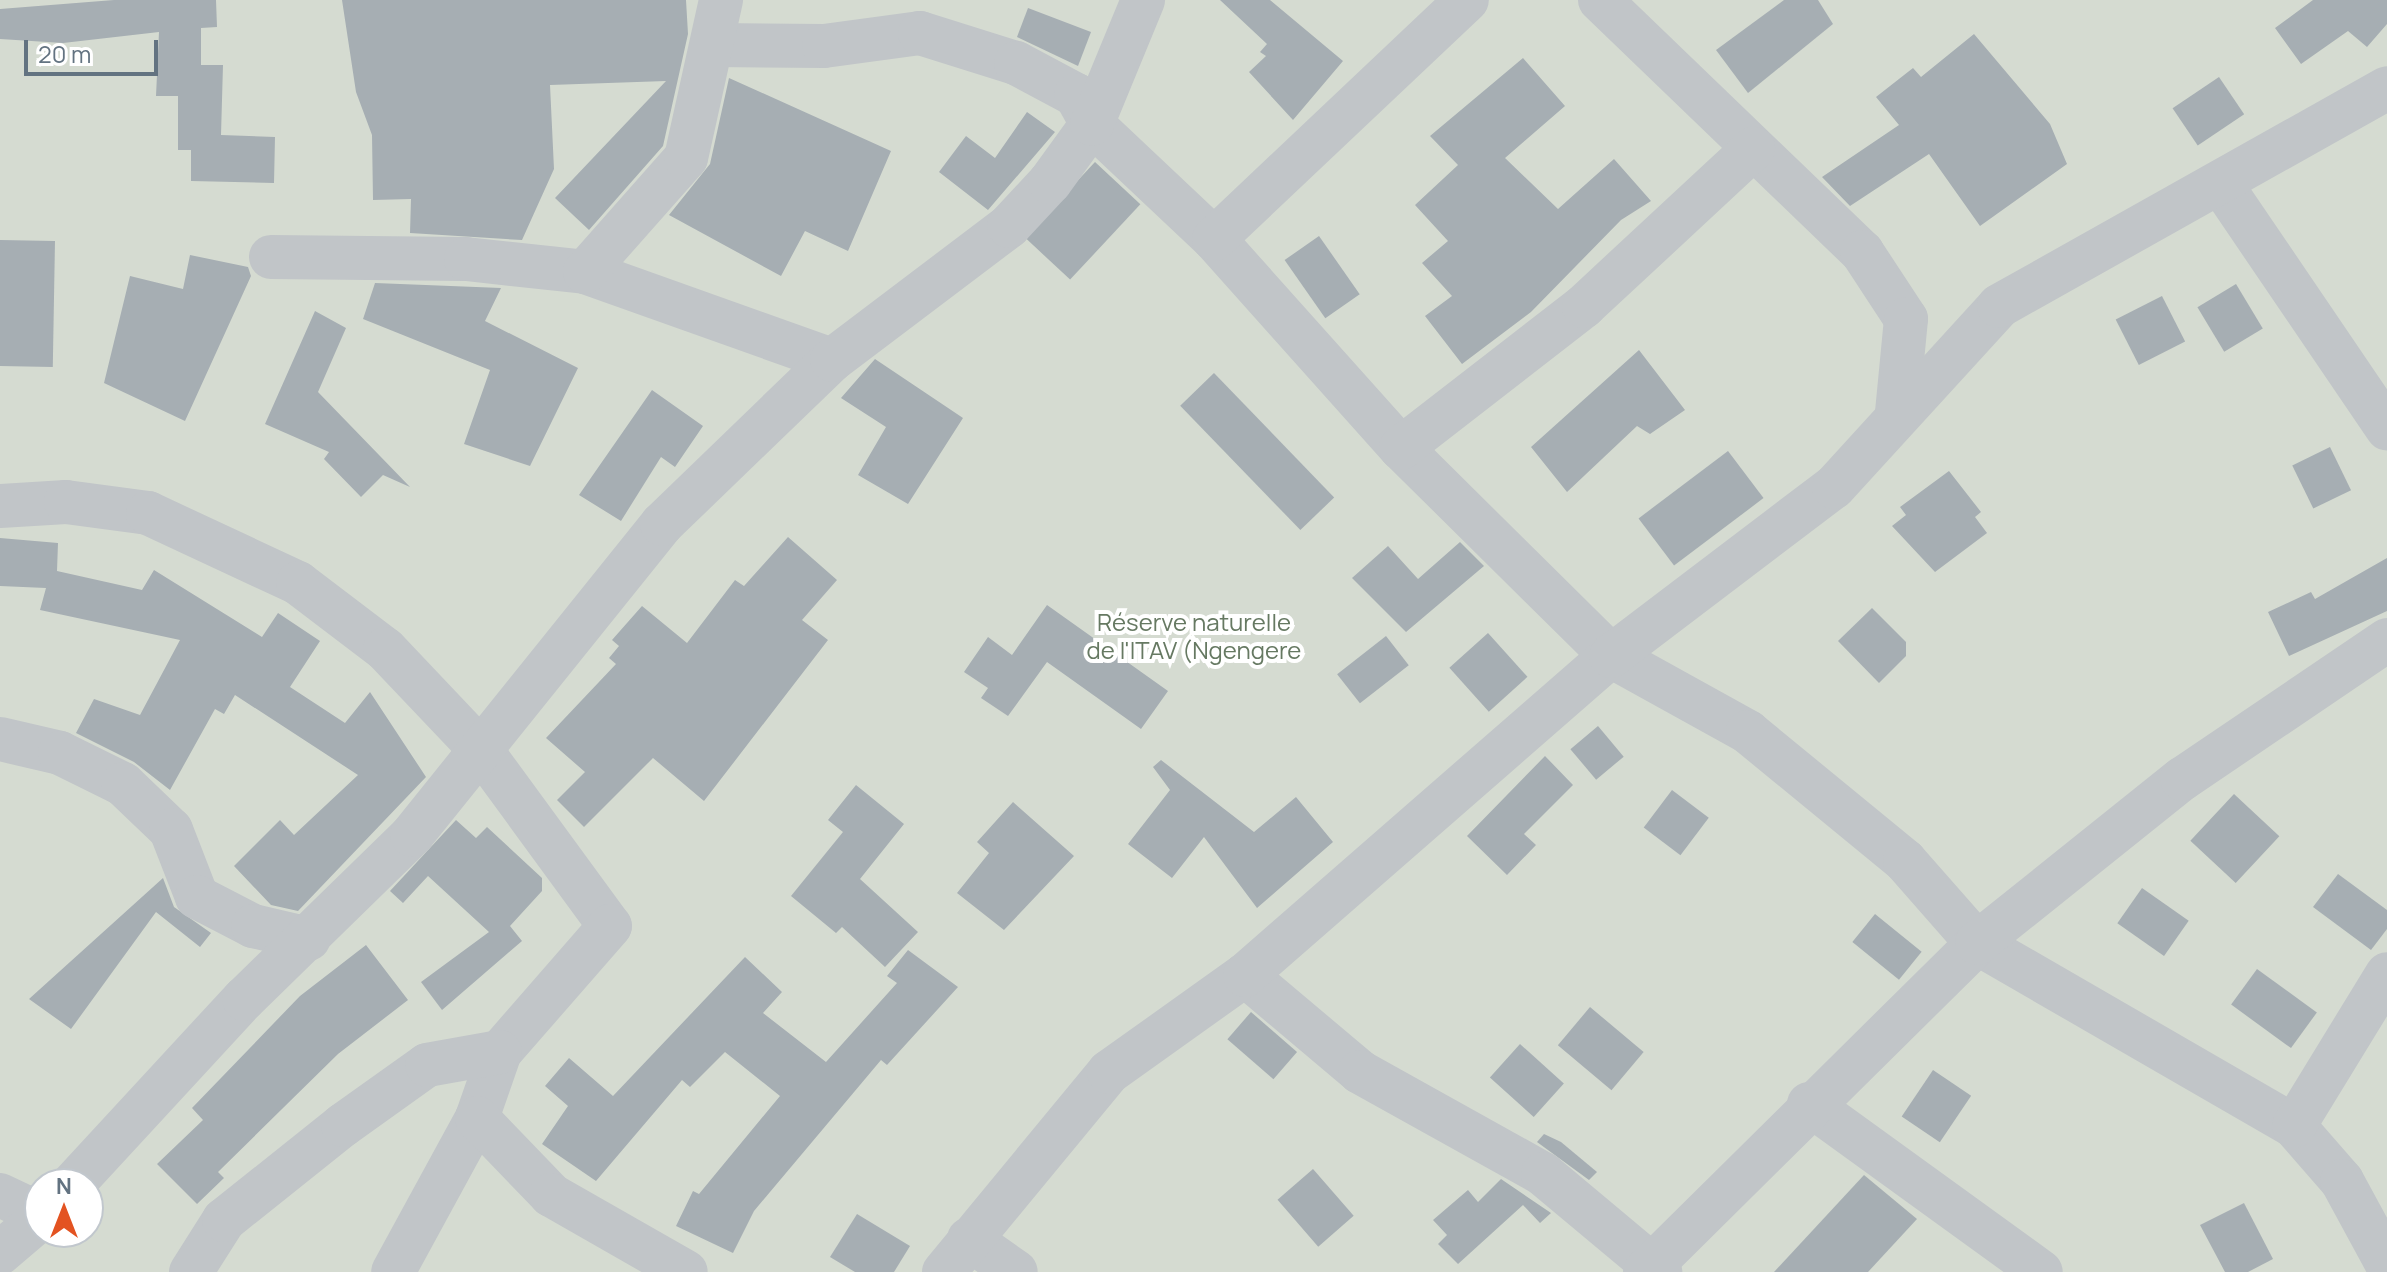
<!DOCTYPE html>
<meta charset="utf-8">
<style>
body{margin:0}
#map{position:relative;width:2387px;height:1272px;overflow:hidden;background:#f4f4f0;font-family:Manrope,sans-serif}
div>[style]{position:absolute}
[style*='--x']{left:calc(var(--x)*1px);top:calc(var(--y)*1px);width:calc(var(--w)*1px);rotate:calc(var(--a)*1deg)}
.green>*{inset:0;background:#d5dbd1}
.building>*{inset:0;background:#a6aeb3;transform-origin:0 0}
.street>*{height:44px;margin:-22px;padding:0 22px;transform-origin:22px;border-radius:22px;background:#c1c5c8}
span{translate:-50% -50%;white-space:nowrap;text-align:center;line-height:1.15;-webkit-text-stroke:8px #fff;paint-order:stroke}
.park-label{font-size:24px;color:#667962}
.north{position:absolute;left:24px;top:1168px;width:80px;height:80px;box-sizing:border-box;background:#fff;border:2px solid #c1c7cd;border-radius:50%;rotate:0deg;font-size:22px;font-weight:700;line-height:32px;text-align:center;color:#637381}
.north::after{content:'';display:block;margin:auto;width:28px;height:36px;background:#e35321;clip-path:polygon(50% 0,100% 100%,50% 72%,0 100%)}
.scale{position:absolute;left:24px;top:40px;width:134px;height:36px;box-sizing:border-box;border:4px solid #637381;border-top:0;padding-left:10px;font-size:24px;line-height:28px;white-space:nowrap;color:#637381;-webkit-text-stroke:6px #fff;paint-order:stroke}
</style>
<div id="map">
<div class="green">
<i style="clip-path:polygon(evenodd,0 0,2387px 0,2387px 1272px,0 1272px,0 0,40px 1184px,88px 1184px,88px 1232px,40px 1232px,40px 1184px)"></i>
</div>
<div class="building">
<i style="clip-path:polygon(114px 0,216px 0,217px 27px,201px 28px,201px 65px,223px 65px,221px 135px,275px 137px,274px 183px,191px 181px,191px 150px,178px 150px,178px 96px,156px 96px,159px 32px,63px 43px,0 39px,0 9px)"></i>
<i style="clip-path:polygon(342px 0,686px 0,688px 34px,663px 146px,589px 230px,555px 198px,666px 81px,550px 85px,554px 169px,522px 240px,410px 233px,411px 199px,373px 200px,372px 135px,356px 92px)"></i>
<i style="clip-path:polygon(1220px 0,1270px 0,1343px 61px,1293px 120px,1249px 72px,1266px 56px,1260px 52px,1267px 44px)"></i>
<i style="clip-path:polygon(1784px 0,1818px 0,1833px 24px,1748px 93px,1716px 50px)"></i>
<i style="clip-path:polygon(2313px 0,2387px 0,2387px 24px,2367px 47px,2348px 31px,2301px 64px,2275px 28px)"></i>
<i style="clip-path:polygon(1028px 8px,1091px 32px,1078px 66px,1017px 37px)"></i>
<i style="clip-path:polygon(1974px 34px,2050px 124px,2067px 164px,1980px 226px,1929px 154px,1850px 206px,1822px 177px,1899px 125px,1876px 97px,1913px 68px,1921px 77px)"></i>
<i style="clip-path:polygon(1523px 58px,1565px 106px,1505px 158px,1558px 209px,1614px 159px,1651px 201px,1621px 220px,1531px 312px,1462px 364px,1425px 316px,1452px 296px,1422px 263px,1448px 241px,1415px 205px,1458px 165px,1430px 136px)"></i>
<i style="left:2219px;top:77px;width:45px;height:56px;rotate:56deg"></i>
<i style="clip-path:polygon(729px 78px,891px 151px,848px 251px,805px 231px,781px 276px,669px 215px,710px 164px)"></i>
<i style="clip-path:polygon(1027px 112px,1055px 132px,988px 210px,939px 172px,966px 136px,995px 158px)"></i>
<i style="left:1095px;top:162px;width:62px;height:103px;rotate:43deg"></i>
<i style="left:1319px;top:236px;width:71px;height:42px;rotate:55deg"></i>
<i style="left:0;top:240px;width:55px;height:126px;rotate:1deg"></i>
<i style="clip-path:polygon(190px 255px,248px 267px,251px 276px,185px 421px,104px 383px,130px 276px,183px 289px)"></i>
<i style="clip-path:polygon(375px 283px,501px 288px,485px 321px,578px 368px,530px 466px,464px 444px,490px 370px,363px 319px)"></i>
<i style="left:2236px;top:284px;width:52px;height:45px;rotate:59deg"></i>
<i style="left:2162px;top:296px;width:51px;height:52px;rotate:63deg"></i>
<i style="clip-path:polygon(315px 311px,346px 328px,318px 392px,410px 487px,383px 475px,361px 497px,324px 459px,329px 452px,265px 424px)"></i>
<i style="clip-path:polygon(1639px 350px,1685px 410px,1650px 434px,1637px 426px,1567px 492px,1531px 447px)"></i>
<i style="clip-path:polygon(875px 359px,963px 418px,908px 504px,858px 475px,886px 427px,841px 398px)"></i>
<i style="left:1214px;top:373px;width:173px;height:47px;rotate:46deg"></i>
<i style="clip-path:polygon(652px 390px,703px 426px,675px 467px,661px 457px,621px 521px,579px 495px)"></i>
<i style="left:2330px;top:447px;width:48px;height:42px;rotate:64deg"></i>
<i style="left:1728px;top:451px;width:59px;height:112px;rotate:53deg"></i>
<i style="clip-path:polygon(1949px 471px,1981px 512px,1975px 517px,1987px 533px,1935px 572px,1892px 526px,1906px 515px,1900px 507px)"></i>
<i style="clip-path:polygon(788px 537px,837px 580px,802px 620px,828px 640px,704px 801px,653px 758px,584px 827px,557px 800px,585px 772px,546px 738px,616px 664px,609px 658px,619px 646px,612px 640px,642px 606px,687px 643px,735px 580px,744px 586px)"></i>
<i style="clip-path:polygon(0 538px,58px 543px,57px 571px,142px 590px,154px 570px,262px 637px,278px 613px,320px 641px,290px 687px,345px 723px,370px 692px,426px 777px,298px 911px,271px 905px,234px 866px,280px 820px,294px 835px,358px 775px,235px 695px,224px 714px,215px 709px,170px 790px,134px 762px,76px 733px,94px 699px,140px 715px,180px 640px,40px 610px,46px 588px,0 586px)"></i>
<i style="clip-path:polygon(1460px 542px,1484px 566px,1406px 632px,1352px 578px,1388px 546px,1418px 579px)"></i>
<i style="clip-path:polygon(2387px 558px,2387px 611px,2289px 656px,2268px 612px,2311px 592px,2315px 599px)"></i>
<i style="clip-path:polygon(1047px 605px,1168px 691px,1141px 729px,1047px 662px,1008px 716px,981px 698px,988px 688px,964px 672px,988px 637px,1012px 655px)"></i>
<i style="clip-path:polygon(1872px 608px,1906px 642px,1906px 656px,1879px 683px,1838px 641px)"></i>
<i style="left:1488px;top:633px;width:59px;height:52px;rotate:48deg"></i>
<i style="left:1386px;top:636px;width:37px;height:62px;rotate:52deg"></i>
<i style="left:1598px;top:726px;width:40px;height:36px;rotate:50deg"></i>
<i style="clip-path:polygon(1545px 756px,1573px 785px,1524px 834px,1536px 845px,1507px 875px,1467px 836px)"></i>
<i style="clip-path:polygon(1161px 760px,1254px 832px,1296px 797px,1333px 842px,1257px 908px,1204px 837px,1172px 878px,1128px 844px,1170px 790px,1153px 767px)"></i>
<i style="clip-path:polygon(856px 785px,904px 824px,860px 879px,918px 932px,885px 967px,842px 927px,836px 933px,791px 896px,843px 832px,828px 820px)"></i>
<i style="left:1672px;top:790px;width:46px;height:47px;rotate:37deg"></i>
<i style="left:2234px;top:794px;width:62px;height:64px;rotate:43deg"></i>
<i style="clip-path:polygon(1013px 802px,1074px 856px,1004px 930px,957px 893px,989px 853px,977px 842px)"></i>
<i style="clip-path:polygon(456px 820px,476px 838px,487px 827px,542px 878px,542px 891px,510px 926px,522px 941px,442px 1010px,421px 982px,489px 932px,428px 876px,403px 903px,390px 891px)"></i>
<i style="clip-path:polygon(2338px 874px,2387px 910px,2387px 929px,2371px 950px,2313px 907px)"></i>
<i style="clip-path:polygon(163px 878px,174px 907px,211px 933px,200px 947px,156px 912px,71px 1029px,29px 999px)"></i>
<i style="left:2142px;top:888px;width:57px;height:43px;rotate:35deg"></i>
<i style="left:1875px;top:914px;width:60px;height:36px;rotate:39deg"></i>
<i style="clip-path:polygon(366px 945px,408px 1000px,338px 1054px,218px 1172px,224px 1178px,197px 1204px,157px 1164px,203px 1120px,192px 1108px,300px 996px)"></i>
<i style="clip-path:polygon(908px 950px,958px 987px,887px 1065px,881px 1060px,754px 1211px,733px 1253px,676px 1226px,693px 1191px,699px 1194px,780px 1096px,725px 1052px,690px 1087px,682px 1080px,596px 1181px,542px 1144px,568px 1106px,545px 1086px,569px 1058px,613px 1096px,745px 957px,782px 992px,763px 1013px,826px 1062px,897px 983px,887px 976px)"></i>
<i style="left:2257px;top:969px;width:74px;height:44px;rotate:36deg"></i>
<i style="left:1590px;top:1007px;width:70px;height:50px;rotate:40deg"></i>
<i style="left:1251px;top:1012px;width:61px;height:36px;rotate:41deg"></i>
<i style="left:1520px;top:1044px;width:59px;height:45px;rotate:42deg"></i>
<i style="left:1933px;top:1070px;width:46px;height:56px;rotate:34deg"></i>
<i style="clip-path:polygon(1544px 1134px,1561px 1142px,1597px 1172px,1589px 1180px,1537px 1142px)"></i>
<i style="left:1313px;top:1169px;width:62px;height:47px;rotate:49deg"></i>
<i style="clip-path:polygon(1864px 1175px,1917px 1219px,1868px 1272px,1774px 1272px)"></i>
<i style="clip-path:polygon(1501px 1179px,1551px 1213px,1540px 1223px,1523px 1205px,1458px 1264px,1438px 1244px,1447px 1235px,1433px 1220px,1468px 1190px,1478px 1202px)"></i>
<i style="clip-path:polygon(2244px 1203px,2273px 1259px,2248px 1272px,2225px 1272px,2200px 1225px)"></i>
<i style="clip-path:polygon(857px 1214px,910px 1246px,894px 1272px,855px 1272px,830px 1257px)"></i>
</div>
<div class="street">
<i style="--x:1600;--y:0;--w:364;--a:43.9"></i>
<i style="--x:1862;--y:252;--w:80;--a:56.7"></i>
<i style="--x:1906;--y:319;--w:93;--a:95.5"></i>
<i style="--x:715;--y:45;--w:109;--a:0.5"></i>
<i style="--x:824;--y:46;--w:97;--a:-7.7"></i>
<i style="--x:920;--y:33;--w:101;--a:17.4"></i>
<i style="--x:1016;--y:63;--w:68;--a:28.1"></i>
<i style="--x:1076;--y:95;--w:33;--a:61"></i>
<i style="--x:1092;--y:124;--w:168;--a:43.3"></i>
<i style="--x:1214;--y:239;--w:280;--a:48.2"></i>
<i style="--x:1401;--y:448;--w:296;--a:44.7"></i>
<i style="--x:1611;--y:656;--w:157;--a:29"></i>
<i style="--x:1748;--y:732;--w:203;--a:39.4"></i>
<i style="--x:1905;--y:861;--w:109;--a:48.7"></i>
<i style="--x:1977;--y:943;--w:366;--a:30"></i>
<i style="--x:2294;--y:1126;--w:73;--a:48.9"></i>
<i style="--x:2342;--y:1181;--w:94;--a:61.5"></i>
<i style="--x:2223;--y:187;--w:292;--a:55.8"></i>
<i style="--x:1214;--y:239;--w:348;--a:-43.4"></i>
<i style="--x:271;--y:257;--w:195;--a:0.6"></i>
<i style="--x:466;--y:259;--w:120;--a:6.2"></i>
<i style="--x:585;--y:272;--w:262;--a:19.6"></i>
<i style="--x:585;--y:272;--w:152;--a:-48.5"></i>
<i style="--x:686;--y:158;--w:162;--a:-77.5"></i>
<i style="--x:1401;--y:448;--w:232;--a:-37.8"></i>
<i style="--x:1584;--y:306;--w:231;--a:-42.9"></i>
<i style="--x:0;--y:506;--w:66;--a:-3.5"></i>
<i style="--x:66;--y:502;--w:83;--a:7.6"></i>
<i style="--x:148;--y:513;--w:166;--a:25"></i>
<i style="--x:298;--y:583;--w:109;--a:37.2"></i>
<i style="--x:385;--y:649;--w:139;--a:46.5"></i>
<i style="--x:481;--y:750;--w:218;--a:53.8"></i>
<i style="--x:610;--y:926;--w:167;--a:131.1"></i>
<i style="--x:500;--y:1052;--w:70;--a:109.2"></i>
<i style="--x:477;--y:1118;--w:175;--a:118.6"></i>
<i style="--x:0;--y:739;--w:62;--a:13.1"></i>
<i style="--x:60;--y:753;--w:70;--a:26.2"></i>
<i style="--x:123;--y:784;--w:66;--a:43.8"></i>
<i style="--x:171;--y:830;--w:72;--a:68.8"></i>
<i style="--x:197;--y:897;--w:63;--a:27.4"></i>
<i style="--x:253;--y:926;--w:57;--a:13.1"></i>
<i style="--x:1245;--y:975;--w:150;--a:40.1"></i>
<i style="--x:1360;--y:1072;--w:210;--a:29.1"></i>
<i style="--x:1543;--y:1174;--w:153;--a:39.9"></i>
<i style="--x:1809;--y:1104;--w:286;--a:35.9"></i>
<i style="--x:477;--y:1118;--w:107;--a:46.1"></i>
<i style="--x:551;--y:1195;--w:155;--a:29.7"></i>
<i style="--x:2294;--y:1126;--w:178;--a:-58.5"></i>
<i style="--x:73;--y:1184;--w:252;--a:-47.3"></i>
<i style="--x:244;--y:999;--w:235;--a:-44.3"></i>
<i style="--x:412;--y:835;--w:399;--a:-51.2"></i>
<i style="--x:662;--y:524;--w:236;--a:-44"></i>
<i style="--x:832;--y:360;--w:222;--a:-37.1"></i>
<i style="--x:1009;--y:226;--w:60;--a:-47"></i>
<i style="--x:1050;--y:182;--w:72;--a:-54.1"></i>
<i style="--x:1092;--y:124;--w:134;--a:-67.6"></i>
<i style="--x:0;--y:1195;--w:44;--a:25.4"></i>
<i style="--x:969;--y:1239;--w:57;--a:35.1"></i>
<i style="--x:0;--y:1253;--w:52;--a:-40.4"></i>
<i style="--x:191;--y:1272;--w:62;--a:-57.6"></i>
<i style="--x:224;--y:1220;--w:152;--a:-38.6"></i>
<i style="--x:343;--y:1125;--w:103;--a:-35.5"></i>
<i style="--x:427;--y:1065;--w:74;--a:-10.1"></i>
<i style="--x:944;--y:1272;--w:259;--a:-50.5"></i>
<i style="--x:1109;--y:1072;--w:167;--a:-35.5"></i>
<i style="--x:1245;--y:975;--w:486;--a:-41.1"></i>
<i style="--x:1611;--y:656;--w:280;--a:-37.2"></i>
<i style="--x:1834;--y:487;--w:245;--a:-47.6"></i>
<i style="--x:1999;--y:306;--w:445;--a:-29.3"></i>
<i style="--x:1645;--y:1272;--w:467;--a:-44.7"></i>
<i style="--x:1977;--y:943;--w:263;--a:-38.7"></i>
<i style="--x:2182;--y:779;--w:248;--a:-34.1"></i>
</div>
<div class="park-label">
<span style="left:1194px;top:636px">Réserve naturelle<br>de l'ITAV (Ngengere</span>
</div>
<div class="north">N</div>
<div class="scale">20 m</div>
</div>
